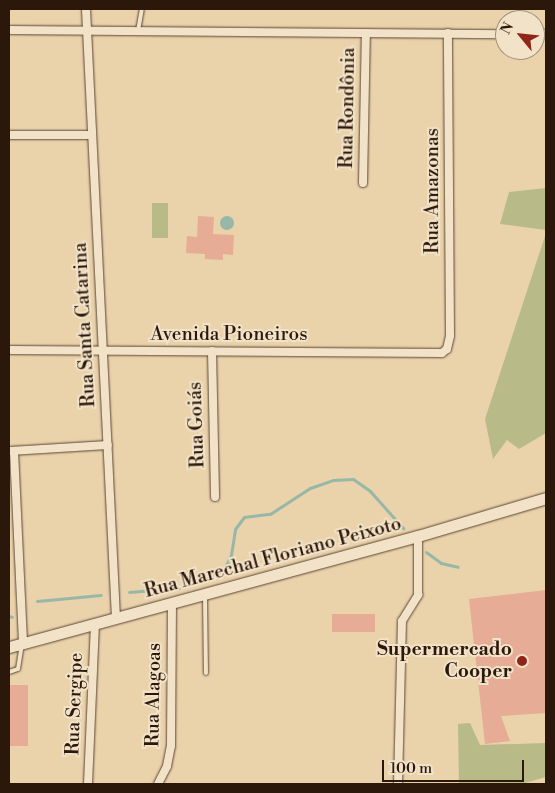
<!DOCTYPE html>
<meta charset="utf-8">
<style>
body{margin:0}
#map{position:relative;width:555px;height:793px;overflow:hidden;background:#ead2ab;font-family:"Libre Bodoni",serif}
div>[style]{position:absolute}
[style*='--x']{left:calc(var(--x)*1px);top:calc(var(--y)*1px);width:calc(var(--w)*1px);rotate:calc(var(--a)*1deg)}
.green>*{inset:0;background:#b8bb88;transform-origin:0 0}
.water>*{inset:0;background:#98b8a7}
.round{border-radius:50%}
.stream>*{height:3px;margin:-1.5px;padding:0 1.5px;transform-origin:1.5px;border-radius:1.5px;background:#98b8a7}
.building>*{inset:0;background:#e6ac96;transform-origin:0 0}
.roads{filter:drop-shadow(0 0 1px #5b4632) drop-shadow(0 0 1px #5b4632)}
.service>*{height:4px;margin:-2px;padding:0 2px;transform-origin:2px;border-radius:2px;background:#f1e2c8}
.minor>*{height:8px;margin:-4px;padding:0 4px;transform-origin:4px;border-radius:4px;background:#f1e2c8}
.secondary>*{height:11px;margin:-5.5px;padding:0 5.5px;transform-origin:5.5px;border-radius:5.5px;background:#f1e2c8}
.dots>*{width:14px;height:14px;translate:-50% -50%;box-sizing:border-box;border:2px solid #f1e2c8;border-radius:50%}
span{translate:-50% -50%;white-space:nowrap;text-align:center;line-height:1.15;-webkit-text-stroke:4px #f1e2c8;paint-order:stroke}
.street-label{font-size:19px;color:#2b180a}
.poi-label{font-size:19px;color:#2b180a;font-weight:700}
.right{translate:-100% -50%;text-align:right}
.frame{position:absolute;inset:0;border:10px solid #2b180a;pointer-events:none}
.north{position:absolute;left:495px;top:10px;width:50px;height:50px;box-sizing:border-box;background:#f1e2c8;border:1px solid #a2917c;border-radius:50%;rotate:298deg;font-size:14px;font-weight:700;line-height:20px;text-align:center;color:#2b180a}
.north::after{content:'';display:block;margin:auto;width:18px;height:22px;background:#8f2418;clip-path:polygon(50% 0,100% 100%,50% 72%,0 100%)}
.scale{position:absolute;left:382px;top:760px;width:142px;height:22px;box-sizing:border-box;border:2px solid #2b180a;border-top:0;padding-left:6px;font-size:15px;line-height:18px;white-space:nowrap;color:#2b180a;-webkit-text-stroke:4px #f1e2c8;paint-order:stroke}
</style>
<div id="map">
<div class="green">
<i style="clip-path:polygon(546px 188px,546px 230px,500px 224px,509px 192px)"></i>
<i style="left:152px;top:203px;width:16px;height:35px"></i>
<i style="clip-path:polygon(546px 233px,546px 433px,519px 449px,507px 440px,493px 459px,485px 419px)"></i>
<i style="clip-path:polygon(470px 723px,480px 745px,546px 743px,546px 777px,521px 784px,459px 784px,458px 724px)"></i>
</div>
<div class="water">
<i class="round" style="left:220px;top:216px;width:14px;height:14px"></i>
</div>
<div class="stream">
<i style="--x:426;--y:552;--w:19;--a:36"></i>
<i style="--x:441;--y:563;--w:17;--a:13"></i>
<i style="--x:129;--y:592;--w:49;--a:-4.7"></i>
<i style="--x:178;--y:588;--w:48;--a:-20.7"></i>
<i style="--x:223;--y:571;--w:18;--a:-63"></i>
<i style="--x:231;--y:555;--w:26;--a:-81"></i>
<i style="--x:235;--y:529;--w:15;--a:-53"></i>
<i style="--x:244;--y:517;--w:26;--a:-7"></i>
<i style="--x:270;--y:514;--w:48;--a:-33"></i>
<i style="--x:310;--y:488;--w:24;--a:-19"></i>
<i style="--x:333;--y:480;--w:20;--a:-3"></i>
<i style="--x:353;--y:479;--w:21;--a:35"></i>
<i style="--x:370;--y:491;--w:50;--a:48.3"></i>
<i style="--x:37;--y:601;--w:64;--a:-5.4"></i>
<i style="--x:9;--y:616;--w:3;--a:18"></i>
</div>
<div class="building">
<i style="clip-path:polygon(198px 216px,214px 217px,213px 234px,234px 235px,233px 255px,223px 254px,223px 260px,205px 259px,205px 254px,186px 253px,187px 236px,197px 237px)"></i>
<i style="clip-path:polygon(546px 590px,546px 713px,501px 716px,510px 741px,485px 744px,469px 599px)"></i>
<i style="left:332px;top:614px;width:43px;height:18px"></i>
<i style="left:28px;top:685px;width:61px;height:19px;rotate:90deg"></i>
</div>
<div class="roads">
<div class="service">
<i style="--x:138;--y:31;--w:22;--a:-80"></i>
<i style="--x:205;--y:595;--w:78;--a:89.3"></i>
<i style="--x:9;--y:672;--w:9;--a:-18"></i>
<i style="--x:18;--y:669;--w:24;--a:-81"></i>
</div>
<div class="minor">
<i style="--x:86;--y:9;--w:611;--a:87.18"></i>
<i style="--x:9;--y:30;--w:496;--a:0.5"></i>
<i style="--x:535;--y:34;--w:11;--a:0"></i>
<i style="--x:9;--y:135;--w:83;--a:0"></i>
<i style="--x:363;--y:183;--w:150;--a:-88.9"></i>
<i style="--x:9;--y:350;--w:433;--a:0.4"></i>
<i style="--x:442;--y:353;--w:6;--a:-39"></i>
<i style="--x:447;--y:349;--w:13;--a:-77"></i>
<i style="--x:450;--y:336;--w:303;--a:-90.4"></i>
<i style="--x:212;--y:351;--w:146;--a:88.8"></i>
<i style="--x:10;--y:451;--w:98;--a:-3.5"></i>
<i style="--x:14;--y:451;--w:193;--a:87.3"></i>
<i style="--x:88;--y:784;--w:159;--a:-87.5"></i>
<i style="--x:158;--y:784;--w:20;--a:-63"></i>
<i style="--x:167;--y:766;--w:20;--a:-79"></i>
<i style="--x:171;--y:746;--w:142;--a:-89.6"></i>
<i style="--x:398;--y:784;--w:163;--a:-88.6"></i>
<i style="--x:402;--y:621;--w:31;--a:-58"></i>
<i style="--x:418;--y:595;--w:59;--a:-90"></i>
</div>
<div class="secondary">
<i style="--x:9;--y:647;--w:424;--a:-15.2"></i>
<i style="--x:418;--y:536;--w:134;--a:-16.5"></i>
</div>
</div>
<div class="dots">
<i style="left:522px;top:661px;background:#8f2418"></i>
</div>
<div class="street-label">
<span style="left:348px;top:108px;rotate:-89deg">Rua Rondônia</span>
<span style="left:433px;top:191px;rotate:-90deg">Rua Amazonas</span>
<span style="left:85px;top:325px;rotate:-93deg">Rua Santa Catarina</span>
<span style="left:229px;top:335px">Avenida Pioneiros</span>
<span style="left:197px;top:425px;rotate:-92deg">Rua Goiás</span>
<span style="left:273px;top:558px;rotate:-15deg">Rua Marechal Floriano Peixoto</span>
<span style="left:154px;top:695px;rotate:-89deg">Rua Alagoas</span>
<span style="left:75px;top:704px;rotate:-88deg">Rua Sergipe</span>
</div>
<div class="poi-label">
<span class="right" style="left:512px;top:661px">Supermercado<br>Cooper</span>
</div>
<div class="frame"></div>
<div class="north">N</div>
<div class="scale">100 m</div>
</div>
